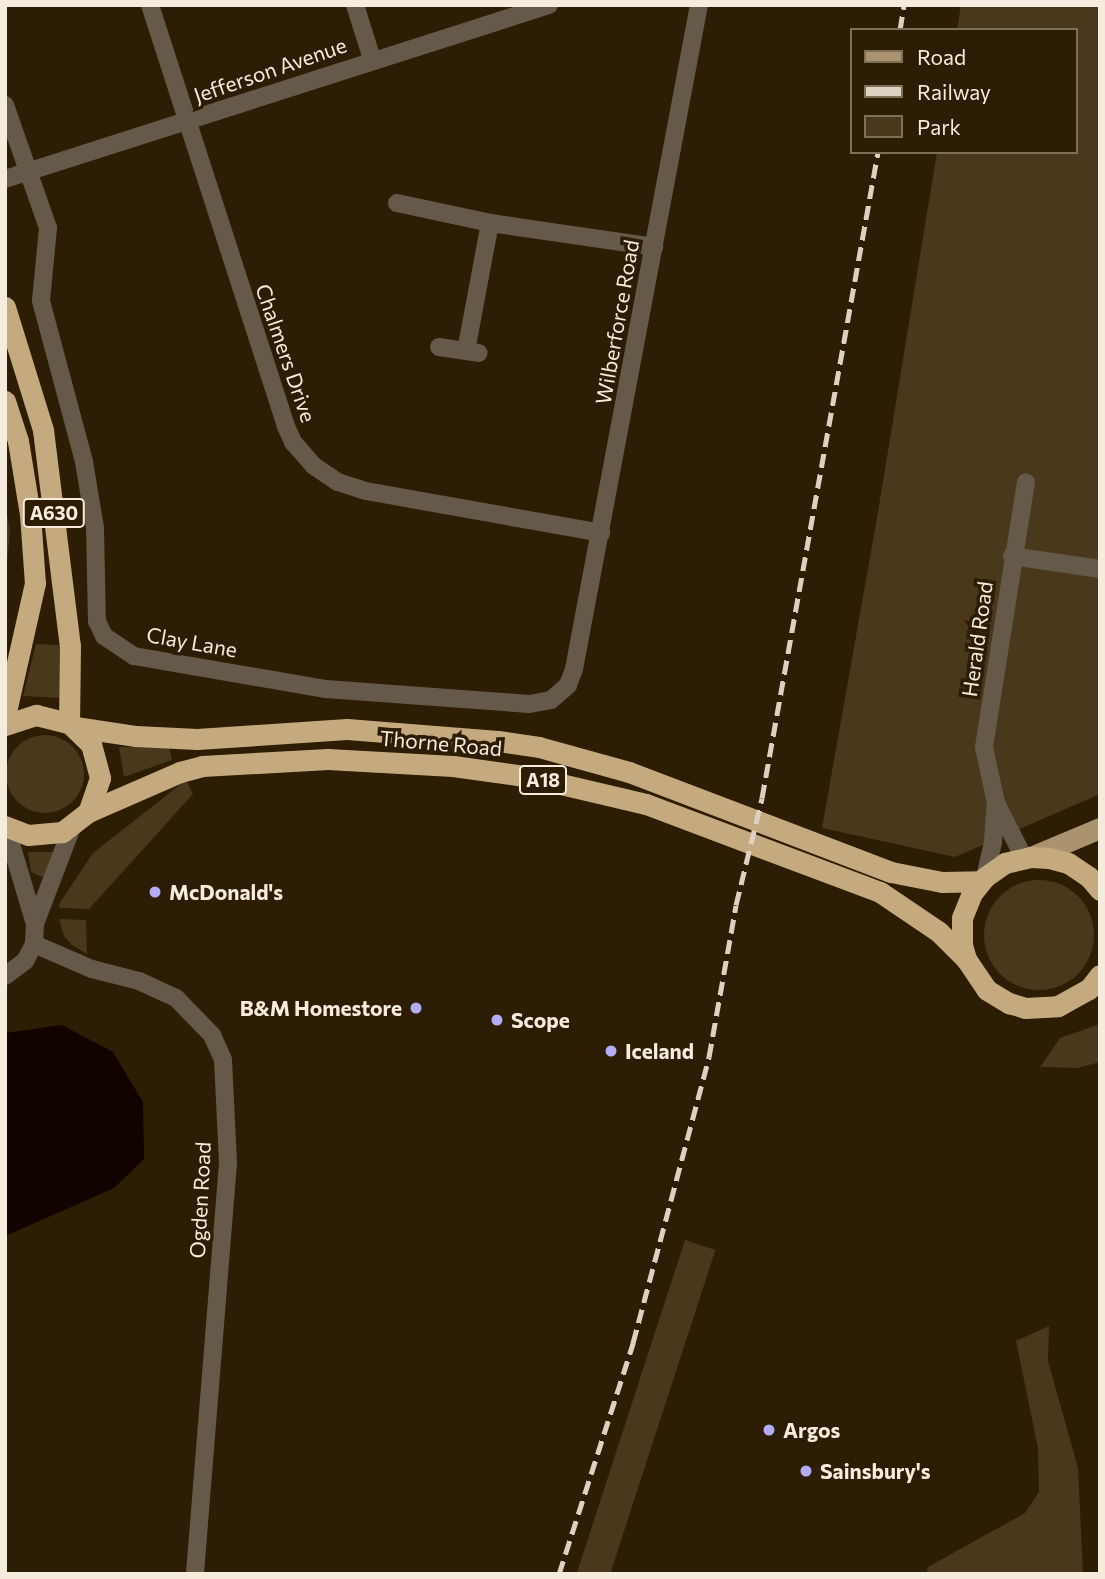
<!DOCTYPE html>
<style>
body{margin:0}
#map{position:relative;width:1105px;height:1579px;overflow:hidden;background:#2c1d04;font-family:Commissioner,sans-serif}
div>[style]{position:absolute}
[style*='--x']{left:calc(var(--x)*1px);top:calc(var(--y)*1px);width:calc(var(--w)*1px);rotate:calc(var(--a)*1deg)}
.green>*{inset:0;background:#49381c;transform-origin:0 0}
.round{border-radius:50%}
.water>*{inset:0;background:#110300}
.street>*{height:18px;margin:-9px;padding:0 9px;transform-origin:9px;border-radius:9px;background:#655949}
.primary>*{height:21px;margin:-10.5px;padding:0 10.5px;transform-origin:10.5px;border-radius:10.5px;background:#ab9370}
.highway>*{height:21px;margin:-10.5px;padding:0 10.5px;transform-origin:10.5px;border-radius:10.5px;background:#c6aa7f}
.rail>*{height:5px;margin-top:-2.5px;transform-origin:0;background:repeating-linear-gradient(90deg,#ddd2c2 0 14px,transparent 0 21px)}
.dots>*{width:19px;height:19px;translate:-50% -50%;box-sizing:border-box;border:4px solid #2c1d04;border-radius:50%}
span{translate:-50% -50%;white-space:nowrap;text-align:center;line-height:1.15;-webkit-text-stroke:7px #2c1d04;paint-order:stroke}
.shield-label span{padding:2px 5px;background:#2c1d04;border:2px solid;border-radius:5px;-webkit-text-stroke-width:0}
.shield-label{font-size:19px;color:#f6ecdd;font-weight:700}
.street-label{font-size:21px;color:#f6ecdd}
.poi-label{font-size:21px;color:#f6ecdd;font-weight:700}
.left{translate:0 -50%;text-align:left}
.right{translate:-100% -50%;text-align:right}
.frame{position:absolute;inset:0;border:7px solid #f6ecdd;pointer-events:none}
.legend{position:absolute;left:850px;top:28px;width:228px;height:126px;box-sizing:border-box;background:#2c1d04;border:2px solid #7d705b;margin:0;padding:9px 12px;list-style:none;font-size:21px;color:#f6ecdd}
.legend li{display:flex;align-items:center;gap:14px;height:35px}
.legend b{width:35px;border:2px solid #7d705b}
</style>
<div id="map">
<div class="green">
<i style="clip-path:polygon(961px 5px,1100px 5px,1100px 794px,955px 857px,822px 828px,878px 512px,937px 152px,1075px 152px,1075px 30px,957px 30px)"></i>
<i style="clip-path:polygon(5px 504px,10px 531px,5px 584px)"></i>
<i style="clip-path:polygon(36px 644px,60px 645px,60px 698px,23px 696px)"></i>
<i class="round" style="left:6px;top:735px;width:78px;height:78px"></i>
<i style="clip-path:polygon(119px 747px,169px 747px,172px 760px,124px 777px)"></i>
<i style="clip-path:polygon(186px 780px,193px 794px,89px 909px,60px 908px,59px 904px,93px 853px)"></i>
<i style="clip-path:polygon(28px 852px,55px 852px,51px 871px,42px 877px,31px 872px)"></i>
<i class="round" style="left:984px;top:880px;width:110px;height:110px"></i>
<i style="clip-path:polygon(59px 919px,86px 920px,87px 954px,72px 945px,64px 936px)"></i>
<i style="clip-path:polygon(1100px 1024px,1100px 1062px,1077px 1068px,1040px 1067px,1060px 1038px)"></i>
<i style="left:685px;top:1240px;width:32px;height:354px;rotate:18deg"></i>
<i style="clip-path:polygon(1049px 1326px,1048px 1361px,1078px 1468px,1083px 1574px,926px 1574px,928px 1567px,1025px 1513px,1039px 1492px,1038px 1448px,1016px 1341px)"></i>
</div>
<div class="water">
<i style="clip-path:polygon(62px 1025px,113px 1052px,143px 1102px,144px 1159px,114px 1188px,5px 1236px,5px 1033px)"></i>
</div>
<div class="street">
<i style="--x:150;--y:5;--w:440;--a:72.1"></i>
<i style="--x:285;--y:424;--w:20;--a:66"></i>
<i style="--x:293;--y:442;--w:32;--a:49"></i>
<i style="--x:314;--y:466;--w:29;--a:34"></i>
<i style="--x:338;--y:482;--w:29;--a:18"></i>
<i style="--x:366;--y:491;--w:239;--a:10.1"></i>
<i style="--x:355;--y:5;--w:57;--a:72.5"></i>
<i style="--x:5;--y:105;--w:130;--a:70.7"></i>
<i style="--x:48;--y:228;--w:73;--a:95.5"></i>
<i style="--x:41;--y:301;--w:167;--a:75"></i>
<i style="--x:84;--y:462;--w:67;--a:80.5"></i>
<i style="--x:95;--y:528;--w:93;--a:88.8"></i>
<i style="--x:97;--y:621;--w:17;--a:65"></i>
<i style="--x:104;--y:636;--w:36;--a:34"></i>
<i style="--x:134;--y:656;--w:195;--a:9.8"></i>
<i style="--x:326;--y:689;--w:204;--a:4.2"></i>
<i style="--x:529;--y:704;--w:22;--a:-10"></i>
<i style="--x:551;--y:700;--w:23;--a:-41"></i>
<i style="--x:568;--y:685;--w:17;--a:-69"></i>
<i style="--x:574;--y:669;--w:676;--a:-79.34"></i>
<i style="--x:5;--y:179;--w:571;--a:-17.74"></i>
<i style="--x:397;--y:203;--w:95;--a:12.1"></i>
<i style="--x:490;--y:223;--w:166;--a:8.3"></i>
<i style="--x:439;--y:347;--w:40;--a:8.5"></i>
<i style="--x:466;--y:351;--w:130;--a:-79.4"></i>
<i style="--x:1012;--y:556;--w:89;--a:8.4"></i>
<i style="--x:6;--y:827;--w:101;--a:73.4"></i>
<i style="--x:72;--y:827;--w:104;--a:110.9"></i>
<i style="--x:35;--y:924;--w:20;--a:93"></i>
<i style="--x:34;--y:944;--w:63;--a:23.3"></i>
<i style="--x:92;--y:969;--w:49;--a:14.3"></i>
<i style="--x:139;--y:981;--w:41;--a:24.7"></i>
<i style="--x:176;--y:998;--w:52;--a:45.8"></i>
<i style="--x:212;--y:1035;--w:27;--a:66"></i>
<i style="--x:223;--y:1060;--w:103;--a:87.2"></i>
<i style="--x:228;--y:1163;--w:412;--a:94.6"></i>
<i style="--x:1024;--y:858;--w:62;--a:-117"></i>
<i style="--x:996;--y:803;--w:57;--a:-102.1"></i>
<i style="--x:984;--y:747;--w:268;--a:-81"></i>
<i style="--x:985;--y:877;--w:36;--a:-77"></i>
<i style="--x:993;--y:842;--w:39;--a:-86"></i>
<i style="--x:5;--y:976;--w:25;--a:-37"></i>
<i style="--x:25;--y:961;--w:19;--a:-62"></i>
</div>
<div class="primary">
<i style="--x:1031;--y:857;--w:75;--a:-22.8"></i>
</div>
<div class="highway">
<i style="--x:5;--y:307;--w:129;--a:72.8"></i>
<i style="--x:43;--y:430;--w:218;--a:82.9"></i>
<i style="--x:70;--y:646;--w:77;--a:90.7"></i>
<i style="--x:5;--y:401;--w:42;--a:72"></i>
<i style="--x:18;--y:441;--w:74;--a:80.7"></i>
<i style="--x:30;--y:514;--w:69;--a:85.9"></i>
<i style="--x:35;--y:583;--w:136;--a:102.7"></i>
<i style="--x:5;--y:725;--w:33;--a:-18"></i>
<i style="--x:36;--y:715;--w:34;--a:14"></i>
<i style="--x:69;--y:723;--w:30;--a:44"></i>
<i style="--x:91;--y:744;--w:35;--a:75"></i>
<i style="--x:100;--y:778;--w:36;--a:109"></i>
<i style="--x:88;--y:812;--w:33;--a:142"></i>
<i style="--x:62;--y:832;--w:34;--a:175"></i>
<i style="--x:28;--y:835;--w:25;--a:-159"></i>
<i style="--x:75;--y:727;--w:62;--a:8.4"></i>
<i style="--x:136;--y:736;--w:61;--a:2.8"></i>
<i style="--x:197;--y:739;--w:150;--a:-3.8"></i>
<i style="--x:347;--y:729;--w:151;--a:4.5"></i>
<i style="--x:498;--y:741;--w:41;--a:8.3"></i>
<i style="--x:539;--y:747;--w:93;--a:15.5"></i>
<i style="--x:629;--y:772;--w:280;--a:20.9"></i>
<i style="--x:891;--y:872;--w:52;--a:11.1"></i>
<i style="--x:942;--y:882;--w:39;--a:-1"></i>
<i style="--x:88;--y:812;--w:100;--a:-23.5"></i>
<i style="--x:180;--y:772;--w:23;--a:-15"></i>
<i style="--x:202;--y:766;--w:126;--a:-3.2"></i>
<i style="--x:328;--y:759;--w:125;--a:3.2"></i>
<i style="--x:453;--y:766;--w:79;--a:8"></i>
<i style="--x:531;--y:777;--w:118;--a:13.2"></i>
<i style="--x:646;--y:804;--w:250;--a:20.6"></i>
<i style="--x:880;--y:892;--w:71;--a:34.1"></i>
<i style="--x:939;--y:932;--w:38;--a:45"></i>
<i style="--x:1100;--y:890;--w:17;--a:-130"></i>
<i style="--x:1089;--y:877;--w:25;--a:-146"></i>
<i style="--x:1068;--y:863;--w:20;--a:-165"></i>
<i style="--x:1049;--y:858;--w:18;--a:-177"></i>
<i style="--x:1031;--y:857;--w:27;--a:167"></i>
<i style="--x:1005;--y:863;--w:24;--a:145"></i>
<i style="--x:985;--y:877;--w:21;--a:129"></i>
<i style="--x:972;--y:893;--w:27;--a:112"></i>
<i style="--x:962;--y:918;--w:27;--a:90"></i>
<i style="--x:962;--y:945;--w:15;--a:74"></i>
<i style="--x:966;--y:959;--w:37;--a:56"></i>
<i style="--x:987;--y:990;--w:26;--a:31"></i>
<i style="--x:1009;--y:1003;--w:17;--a:17"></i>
<i style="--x:1025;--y:1008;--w:33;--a:-3"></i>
<i style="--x:1058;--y:1006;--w:35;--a:-29"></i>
<i style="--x:1089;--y:989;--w:18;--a:-52"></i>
</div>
<div class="rail">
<i style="--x:900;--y:30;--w:25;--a:-81"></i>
<i style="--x:559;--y:1574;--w:243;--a:-72.2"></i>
<i style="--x:633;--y:1343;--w:296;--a:-75.1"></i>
<i style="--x:709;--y:1057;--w:154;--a:-79.9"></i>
<i style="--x:736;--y:905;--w:110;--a:-76.3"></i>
<i style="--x:762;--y:798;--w:656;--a:-79.82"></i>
</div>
<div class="dots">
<i style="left:155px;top:892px;background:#b3adf9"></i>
<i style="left:416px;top:1008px;background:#b3adf9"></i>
<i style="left:497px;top:1020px;background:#b3adf9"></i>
<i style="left:611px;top:1051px;background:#b3adf9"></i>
<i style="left:769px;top:1430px;background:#b3adf9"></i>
<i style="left:806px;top:1471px;background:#b3adf9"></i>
</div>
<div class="shield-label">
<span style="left:54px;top:513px">A630</span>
<span style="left:543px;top:780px">A18</span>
</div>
<div class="street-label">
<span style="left:270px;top:70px;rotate:-19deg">Jefferson Avenue</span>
<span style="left:617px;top:322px;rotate:-80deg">Wilberforce Road</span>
<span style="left:286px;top:353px;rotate:71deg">Chalmers Drive</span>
<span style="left:977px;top:639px;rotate:-82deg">Herald Road</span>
<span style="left:192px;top:642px;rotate:10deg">Clay Lane</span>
<span style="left:441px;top:743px;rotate:5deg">Thorne Road</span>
<span style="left:200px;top:1200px;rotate:-87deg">Ogden Road</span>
</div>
<div class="poi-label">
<span class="left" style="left:169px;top:892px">McDonald's</span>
<span class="right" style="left:402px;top:1008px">B&amp;M Homestore</span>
<span class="left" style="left:511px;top:1020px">Scope</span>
<span class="left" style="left:625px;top:1051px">Iceland</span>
<span class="left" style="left:783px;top:1430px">Argos</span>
<span class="left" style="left:820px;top:1471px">Sainsbury's</span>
</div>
<div class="frame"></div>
<ul class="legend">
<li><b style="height:9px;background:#ab9370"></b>Road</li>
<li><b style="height:9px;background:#ddd2c2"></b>Railway</li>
<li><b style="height:19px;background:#49381c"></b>Park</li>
</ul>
</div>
